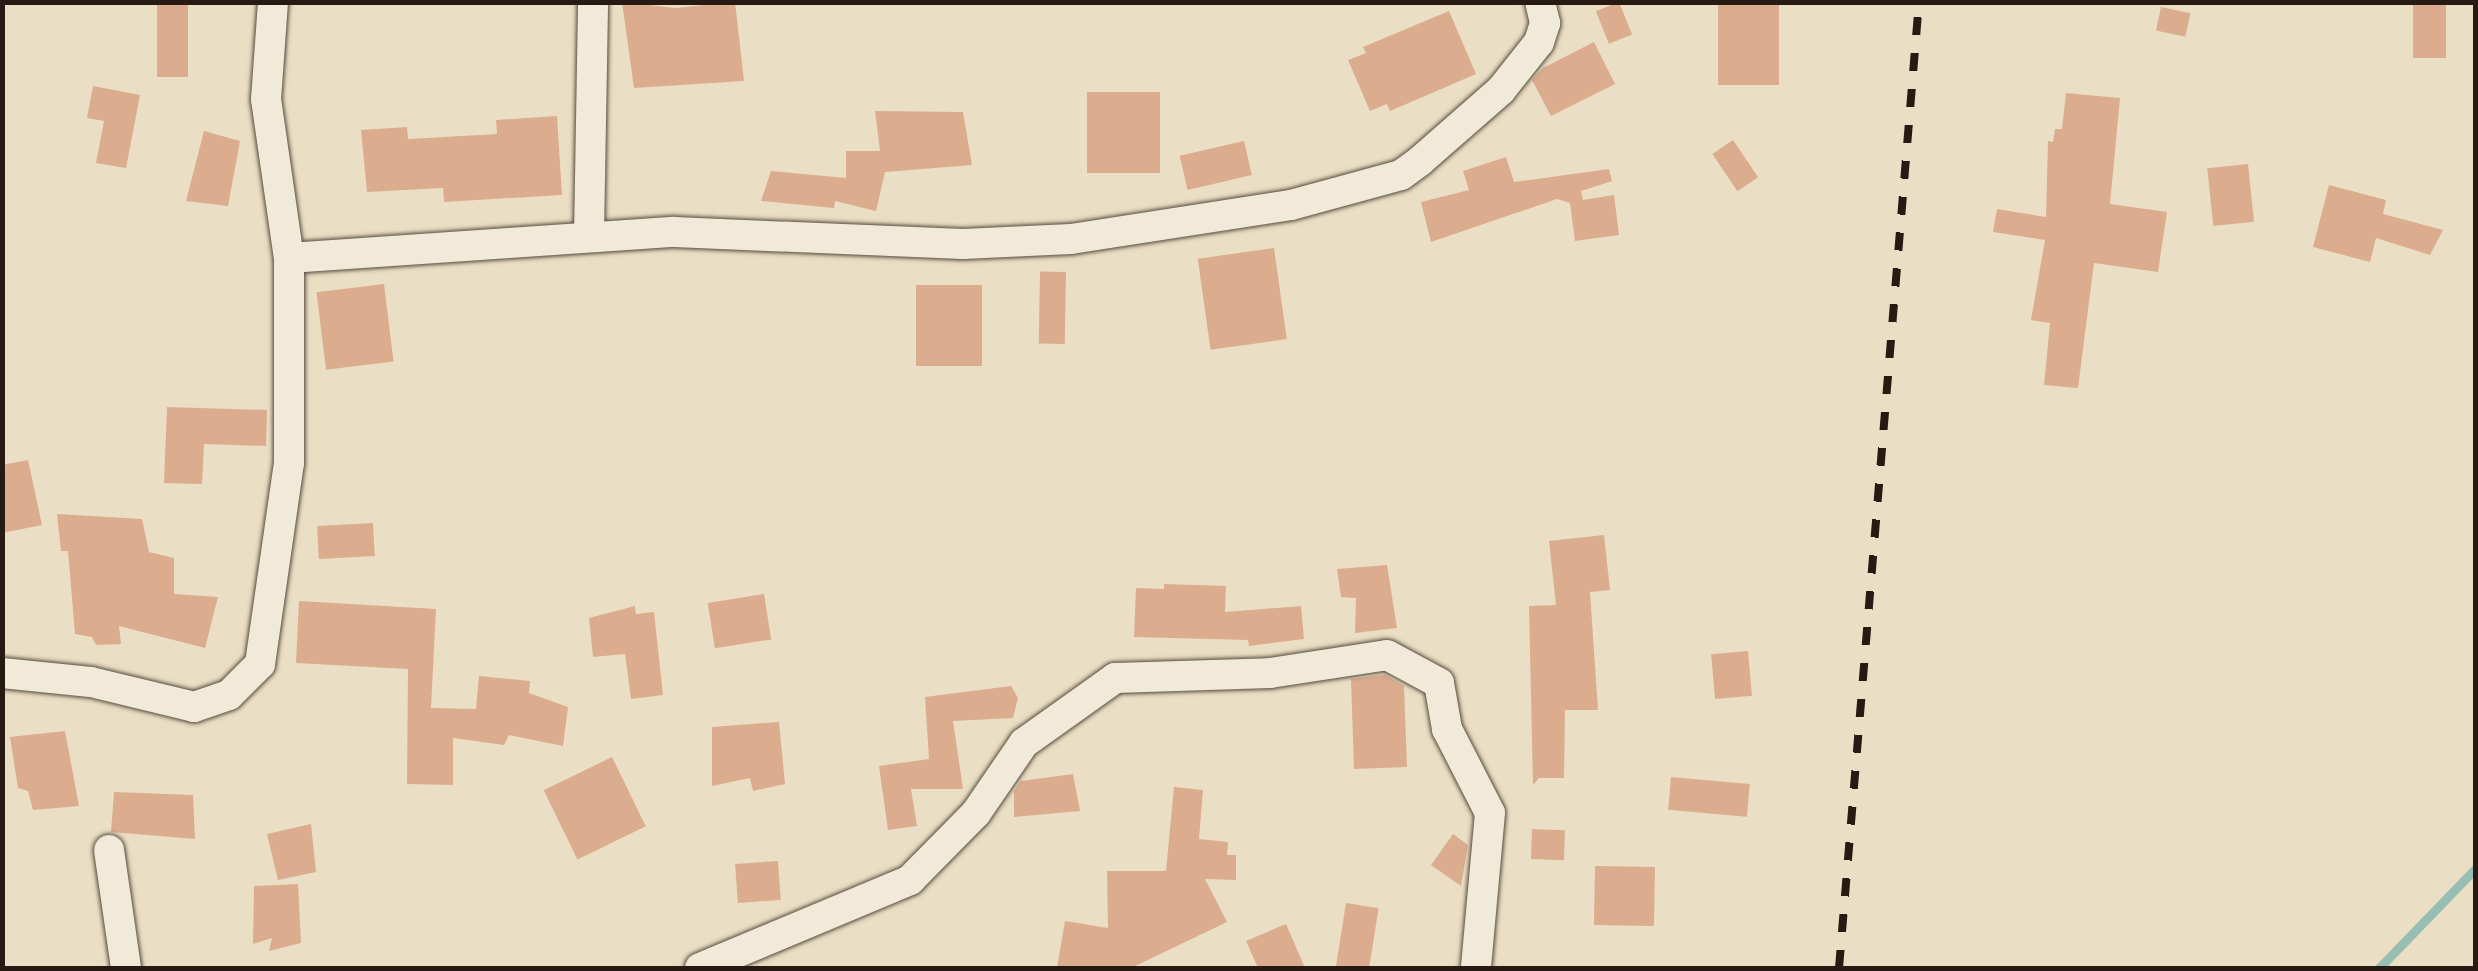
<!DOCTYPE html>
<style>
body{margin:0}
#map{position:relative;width:2478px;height:971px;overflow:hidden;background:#eadfc4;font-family:"Libre Caslon Text",serif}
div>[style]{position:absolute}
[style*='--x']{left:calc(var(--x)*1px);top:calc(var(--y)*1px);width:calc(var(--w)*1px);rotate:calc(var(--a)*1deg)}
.stream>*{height:9px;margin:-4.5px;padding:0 4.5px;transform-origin:4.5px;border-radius:4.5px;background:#98bdb2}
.building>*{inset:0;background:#dcac8e;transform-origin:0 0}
.roads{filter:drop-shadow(0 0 2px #574b3e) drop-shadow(0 0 2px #574b3e)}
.minor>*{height:30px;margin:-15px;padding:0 15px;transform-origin:15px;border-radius:15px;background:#f1ead9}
.rail>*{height:8px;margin-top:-4px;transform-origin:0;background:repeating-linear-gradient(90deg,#261a12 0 18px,transparent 0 36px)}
span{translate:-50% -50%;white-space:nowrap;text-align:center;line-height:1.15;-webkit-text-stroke:9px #f1ead9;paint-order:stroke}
.frame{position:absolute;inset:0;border:5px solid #261a12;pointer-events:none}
</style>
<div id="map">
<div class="stream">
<i style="--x:2379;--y:968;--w:139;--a:-45.9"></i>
</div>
<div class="building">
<i style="left:157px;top:2px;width:31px;height:75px"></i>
<i style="clip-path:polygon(622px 2px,675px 8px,735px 2px,744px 81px,634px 88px)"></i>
<i style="left:1619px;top:2px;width:35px;height:25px;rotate:68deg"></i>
<i style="left:1718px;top:2px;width:61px;height:83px"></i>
<i style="left:2413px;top:2px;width:33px;height:56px"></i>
<i style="left:2161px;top:7px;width:30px;height:24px;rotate:12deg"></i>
<i style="clip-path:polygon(1449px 11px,1476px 74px,1390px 111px,1387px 104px,1370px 111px,1348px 60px,1366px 53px,1363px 47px)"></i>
<i style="clip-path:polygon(1594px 42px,1615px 84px,1551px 116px,1532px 80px,1543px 68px)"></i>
<i style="clip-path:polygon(93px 86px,140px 95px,126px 168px,96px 163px,104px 121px,87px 118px)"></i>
<i style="left:1087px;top:92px;width:73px;height:81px"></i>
<i style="clip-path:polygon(2066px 93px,2120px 98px,2110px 204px,2167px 212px,2158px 272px,2094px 263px,2078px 388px,2044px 385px,2050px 323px,2031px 320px,2045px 240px,1993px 232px,1997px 209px,2046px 217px,2048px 141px,2053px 142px,2055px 129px,2062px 129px)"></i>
<i style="clip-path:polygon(875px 111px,963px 112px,972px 165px,885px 172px,876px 211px,835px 201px,834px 208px,761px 201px,771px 171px,846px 178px,846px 151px,880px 151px)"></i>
<i style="clip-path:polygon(557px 116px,562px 195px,444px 202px,443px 188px,367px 192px,361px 130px,407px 127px,408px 139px,497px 134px,496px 120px)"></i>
<i style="clip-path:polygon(204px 131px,240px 141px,228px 206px,186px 201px)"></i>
<i style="left:1733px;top:140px;width:45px;height:25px;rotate:56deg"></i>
<i style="left:1244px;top:141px;width:35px;height:66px;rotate:77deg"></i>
<i style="clip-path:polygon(1506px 157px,1514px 182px,1609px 169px,1612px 181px,1581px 191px,1583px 200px,1614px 195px,1619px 235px,1575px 241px,1570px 203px,1557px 199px,1431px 242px,1421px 202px,1469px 190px,1463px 171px)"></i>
<i style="left:2248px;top:164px;width:58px;height:41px;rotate:84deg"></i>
<i style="clip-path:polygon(2329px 185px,2386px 200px,2383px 214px,2443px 230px,2430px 255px,2376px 238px,2370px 262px,2313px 247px)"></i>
<i style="left:1274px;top:248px;width:92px;height:77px;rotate:82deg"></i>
<i style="left:1066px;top:272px;width:72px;height:26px;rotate:91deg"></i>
<i style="left:384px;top:284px;width:78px;height:68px;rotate:83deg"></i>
<i style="left:982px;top:285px;width:81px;height:66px;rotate:90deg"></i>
<i style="clip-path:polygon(167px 407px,267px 410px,266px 446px,204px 444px,202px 484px,164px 483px)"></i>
<i style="clip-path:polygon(28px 460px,42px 525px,2px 533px,2px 465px)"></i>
<i style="clip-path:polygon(57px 514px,142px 519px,149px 552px,174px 558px,174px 594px,218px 597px,205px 648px,119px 626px,121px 644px,96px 645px,92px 637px,75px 634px,68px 551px,61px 551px)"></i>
<i style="left:373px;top:523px;width:33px;height:56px;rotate:87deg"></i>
<i style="clip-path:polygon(1604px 535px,1610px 590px,1590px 592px,1598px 710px,1565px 710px,1564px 778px,1539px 778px,1533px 785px,1529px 606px,1556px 605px,1549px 541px)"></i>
<i style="clip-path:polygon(1387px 565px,1397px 628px,1355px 633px,1356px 598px,1341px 597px,1337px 569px)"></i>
<i style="clip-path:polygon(1164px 584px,1226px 586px,1225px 612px,1301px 606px,1304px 639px,1249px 646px,1248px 640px,1134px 637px,1136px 588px,1164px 589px)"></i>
<i style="left:764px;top:594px;width:46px;height:57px;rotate:81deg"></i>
<i style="clip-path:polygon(299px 601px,436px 609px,431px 708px,476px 709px,479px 676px,530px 681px,529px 693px,568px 707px,563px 746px,509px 735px,504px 745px,453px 738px,453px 785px,407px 784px,408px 669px,296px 663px)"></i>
<i style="clip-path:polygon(635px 606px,636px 614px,654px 612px,663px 695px,631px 699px,625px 654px,593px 657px,589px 618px)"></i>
<i style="left:1748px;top:651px;width:45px;height:37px;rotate:85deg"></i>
<i style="clip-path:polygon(1385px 675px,1404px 686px,1407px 767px,1354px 769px,1351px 679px)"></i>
<i style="clip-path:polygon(1011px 686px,1018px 698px,1013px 718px,953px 721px,963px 789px,911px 789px,917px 826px,888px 830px,879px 766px,929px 759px,925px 697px)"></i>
<i style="clip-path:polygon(779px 722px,785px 784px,753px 791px,750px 778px,712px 786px,712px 727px)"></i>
<i style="clip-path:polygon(65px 731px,79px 806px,33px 810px,28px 791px,18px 788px,10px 737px)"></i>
<i style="left:612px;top:757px;width:77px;height:76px;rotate:64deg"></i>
<i style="clip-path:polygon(1073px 774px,1080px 811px,1014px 817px,1014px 791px,1021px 781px)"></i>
<i style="left:1671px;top:777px;width:79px;height:33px;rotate:5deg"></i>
<i style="clip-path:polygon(1174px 787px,1203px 790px,1199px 839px,1228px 842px,1227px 855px,1236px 855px,1236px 880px,1205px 879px,1227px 922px,1131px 968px,1057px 968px,1065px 921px,1108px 928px,1107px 871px,1166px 871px)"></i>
<i style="clip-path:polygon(114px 792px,193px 795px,195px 839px,111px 832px)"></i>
<i style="clip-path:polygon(311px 824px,316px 872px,278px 880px,267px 834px)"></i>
<i style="left:1532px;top:829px;width:33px;height:30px;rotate:2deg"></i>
<i style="clip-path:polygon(1453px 834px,1468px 845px,1461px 886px,1431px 865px)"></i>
<i style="left:778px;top:861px;width:39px;height:43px;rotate:86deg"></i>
<i style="left:1595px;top:866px;width:60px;height:59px;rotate:1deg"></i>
<i style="clip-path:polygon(298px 884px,301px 943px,269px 951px,272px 938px,253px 944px,254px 886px)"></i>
<i style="left:1346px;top:903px;width:33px;height:66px;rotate:9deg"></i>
<i style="clip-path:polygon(1286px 924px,1305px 968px,1258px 968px,1246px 941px)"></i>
</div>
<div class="roads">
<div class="minor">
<i style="--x:273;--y:2;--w:97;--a:94.1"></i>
<i style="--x:266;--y:99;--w:161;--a:81.8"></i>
<i style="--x:589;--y:236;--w:230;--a:-89"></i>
<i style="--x:2;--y:673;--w:89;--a:5.8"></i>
<i style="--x:91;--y:682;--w:106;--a:13.6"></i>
<i style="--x:194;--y:707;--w:37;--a:-19"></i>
<i style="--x:229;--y:695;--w:44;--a:-45"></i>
<i style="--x:260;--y:664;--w:203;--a:-81.8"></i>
<i style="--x:289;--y:463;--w:205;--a:-90"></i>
<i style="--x:289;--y:258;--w:386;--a:-3.9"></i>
<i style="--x:674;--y:232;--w:289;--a:2.4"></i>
<i style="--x:963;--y:244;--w:108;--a:-2.7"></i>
<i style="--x:1071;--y:239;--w:223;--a:-8.8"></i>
<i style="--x:1291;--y:205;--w:114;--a:-15.3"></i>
<i style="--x:1401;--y:175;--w:24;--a:-36"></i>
<i style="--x:1420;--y:161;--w:108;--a:-41.2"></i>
<i style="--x:1501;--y:90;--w:61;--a:-51.6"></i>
<i style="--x:1539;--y:42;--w:20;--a:-72"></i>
<i style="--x:1545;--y:23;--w:22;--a:-103"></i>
<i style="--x:109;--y:850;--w:119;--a:81.8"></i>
<i style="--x:700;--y:968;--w:228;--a:-22.7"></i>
<i style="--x:910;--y:880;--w:94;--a:-45.4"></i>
<i style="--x:976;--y:813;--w:85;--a:-55.6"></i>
<i style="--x:1024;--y:743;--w:112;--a:-35.5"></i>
<i style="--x:1115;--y:678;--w:155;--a:-1.8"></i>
<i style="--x:1270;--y:673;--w:118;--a:-8.7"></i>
<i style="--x:1387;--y:655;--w:59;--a:28.3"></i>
<i style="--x:1439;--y:683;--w:47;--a:80.1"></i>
<i style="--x:1447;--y:729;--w:94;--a:62.9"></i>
<i style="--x:1490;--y:813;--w:156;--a:95.2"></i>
</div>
</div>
<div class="rail">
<i style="--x:1839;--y:968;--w:969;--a:-85.27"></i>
</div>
<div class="frame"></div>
</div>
